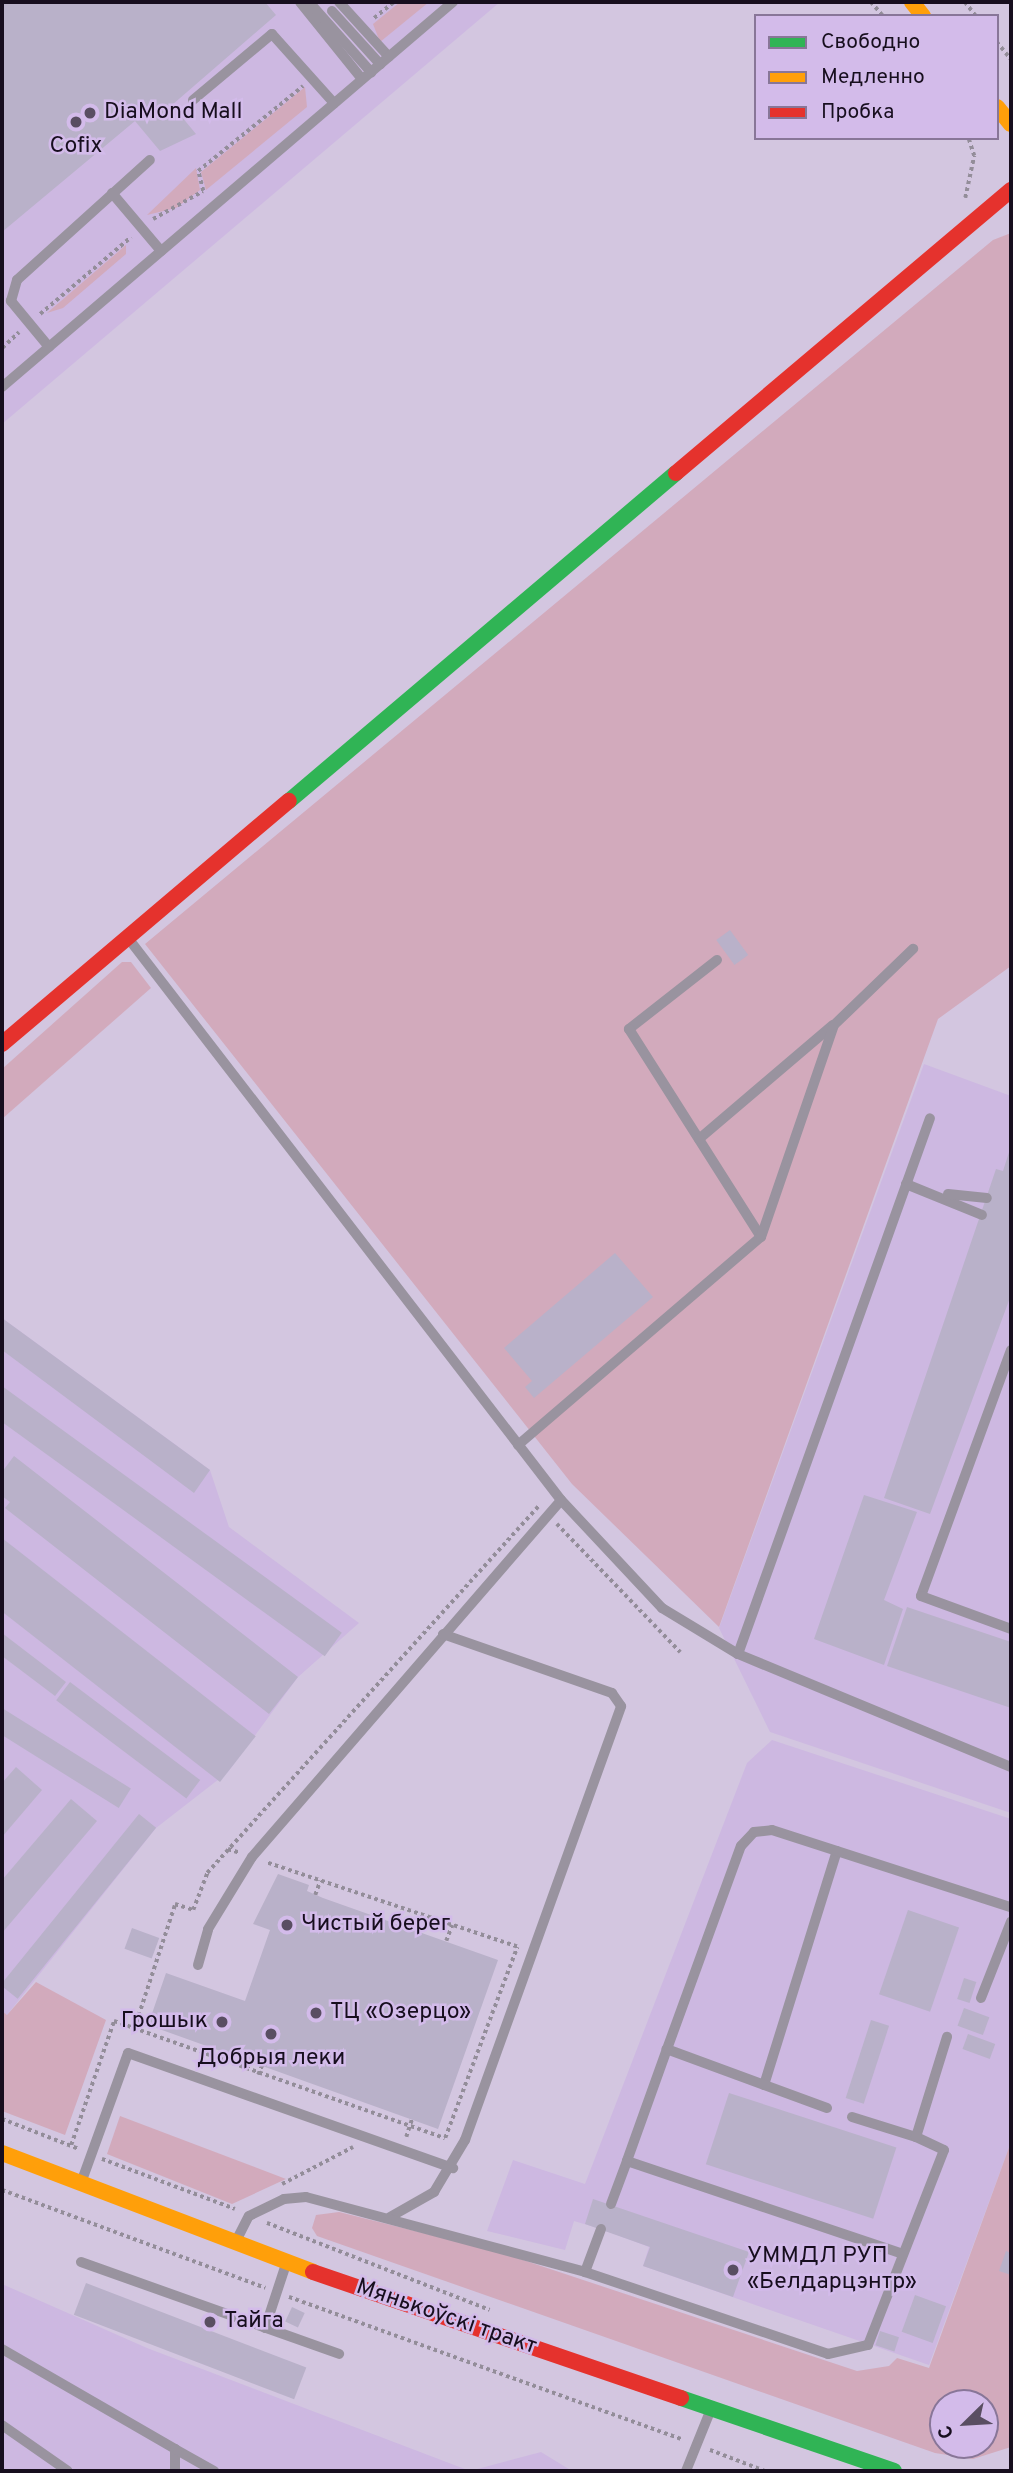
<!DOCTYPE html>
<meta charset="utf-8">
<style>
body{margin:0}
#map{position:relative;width:1013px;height:2473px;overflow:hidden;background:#d3c6e0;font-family:Overpass,sans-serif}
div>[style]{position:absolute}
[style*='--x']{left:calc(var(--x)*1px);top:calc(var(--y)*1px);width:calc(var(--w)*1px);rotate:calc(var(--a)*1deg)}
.built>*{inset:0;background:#cdb8e1}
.green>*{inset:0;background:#d2aabc}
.building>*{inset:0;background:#b9b1c9;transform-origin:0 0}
.path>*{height:3.5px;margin-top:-1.75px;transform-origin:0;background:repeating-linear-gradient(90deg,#938d99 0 3.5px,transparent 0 7px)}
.lane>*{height:10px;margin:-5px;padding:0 5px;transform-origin:5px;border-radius:5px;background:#99939f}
.fast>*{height:16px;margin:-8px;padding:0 8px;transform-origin:8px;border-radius:8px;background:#30b455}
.slow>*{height:16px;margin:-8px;padding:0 8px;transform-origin:8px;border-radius:8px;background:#ff9f0a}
.jam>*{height:16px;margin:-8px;padding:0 8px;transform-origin:8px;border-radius:8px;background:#e5322d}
.dots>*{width:19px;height:19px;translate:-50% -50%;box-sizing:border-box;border:4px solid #d3bbea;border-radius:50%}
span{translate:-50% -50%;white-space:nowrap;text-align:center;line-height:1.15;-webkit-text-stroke:5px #d3bbea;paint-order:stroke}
.poi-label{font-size:23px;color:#170e1e}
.left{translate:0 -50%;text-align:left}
.right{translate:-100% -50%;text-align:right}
.street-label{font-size:23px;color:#170e1e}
.frame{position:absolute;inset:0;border:4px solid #170e1e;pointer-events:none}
.legend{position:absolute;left:754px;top:14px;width:245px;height:126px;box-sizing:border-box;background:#d3bbea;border:2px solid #887698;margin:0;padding:9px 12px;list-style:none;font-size:21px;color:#170e1e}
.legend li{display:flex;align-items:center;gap:14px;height:35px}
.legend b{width:35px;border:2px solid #887698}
.north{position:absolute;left:929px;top:2389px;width:70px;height:70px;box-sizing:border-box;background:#d3bbea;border:2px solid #887698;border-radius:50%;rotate:246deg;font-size:19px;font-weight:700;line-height:28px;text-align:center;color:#170e1e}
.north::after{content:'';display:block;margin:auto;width:24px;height:32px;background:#594e62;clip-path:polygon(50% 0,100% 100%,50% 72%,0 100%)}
</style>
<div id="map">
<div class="built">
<i style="clip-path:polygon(2px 2px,500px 2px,2px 424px)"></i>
<i style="clip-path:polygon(924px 1064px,1011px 1096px,1011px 1813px,770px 1732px,719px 1628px)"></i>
<i style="clip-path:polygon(2px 1318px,210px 1470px,229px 1527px,359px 1623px,298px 1677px,228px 1772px,156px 1828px,7px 2015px,2px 2011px)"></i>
<i style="clip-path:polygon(772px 1740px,1011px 1819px,1011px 2142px,929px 2365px,643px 2266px,649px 2247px,601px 2229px,574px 2221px,565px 2250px,487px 2231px,513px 2160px,585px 2184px,747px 1763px)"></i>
<i style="clip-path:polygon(2px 2284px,147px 2348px,470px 2471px,2px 2471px)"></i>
<i style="clip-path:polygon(541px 2452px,572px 2471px,470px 2471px)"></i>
</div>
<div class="green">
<i style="clip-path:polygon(400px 2px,429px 2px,380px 42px,373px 24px)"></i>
<i style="clip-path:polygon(305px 87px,307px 107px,206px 190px,201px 172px)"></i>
<i style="clip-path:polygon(196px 168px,200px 190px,176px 208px,147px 215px)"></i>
<i style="clip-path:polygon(1011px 233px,1011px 966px,938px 1019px,719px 1627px,572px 1484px,145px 944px,993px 240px)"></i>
<i style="clip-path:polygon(126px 245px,126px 254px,63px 308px,47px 313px)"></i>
<i style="clip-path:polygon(122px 962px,131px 962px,151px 988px,2px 1119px,2px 1069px)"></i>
<i style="clip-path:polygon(36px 1982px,106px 2020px,65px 2135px,2px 2111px,2px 2011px,7px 2015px)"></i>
<i style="clip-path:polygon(120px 2116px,286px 2179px,232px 2204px,107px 2154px)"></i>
<i style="clip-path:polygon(evenodd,1011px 2142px,1011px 2447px,973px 2459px,935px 2453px,317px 2236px,312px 2228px,316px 2215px,339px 2212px,499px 2252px,857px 2371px,889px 2366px,897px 2358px,929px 2368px,1011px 2142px,943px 2403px,985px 2403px,985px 2445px,943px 2445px,943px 2403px)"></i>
</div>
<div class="building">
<i style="clip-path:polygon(2px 2px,265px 2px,276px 15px,172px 105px,196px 134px,160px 151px,135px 121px,2px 232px)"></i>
<i style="left:730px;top:930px;width:31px;height:17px;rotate:54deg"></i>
<i style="clip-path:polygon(1011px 1146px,1011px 1295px,930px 1514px,884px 1498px,996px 1169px,1003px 1171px)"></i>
<i style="clip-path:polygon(615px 1253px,653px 1297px,534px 1398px,525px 1387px,532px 1381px,504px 1348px)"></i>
<i style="clip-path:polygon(2px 1318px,210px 1470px,194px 1493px,2px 1350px)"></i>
<i style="left:2px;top:1386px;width:420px;height:29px;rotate:36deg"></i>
<i style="clip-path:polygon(14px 1456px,298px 1677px,269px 1714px,5px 1508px,10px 1502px,2px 1496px,2px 1472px)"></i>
<i style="clip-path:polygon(864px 1495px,917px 1512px,884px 1600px,903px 1609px,884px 1665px,814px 1639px)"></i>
<i style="left:2px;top:1538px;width:322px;height:58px;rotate:38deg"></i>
<i style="clip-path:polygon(907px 1607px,1011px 1642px,1011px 1708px,887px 1666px)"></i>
<i style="clip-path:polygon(2px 1633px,66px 1682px,55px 1696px,2px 1656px)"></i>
<i style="left:70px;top:1682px;width:163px;height:23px;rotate:37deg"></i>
<i style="left:2px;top:1708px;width:152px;height:23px;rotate:32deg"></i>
<i style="clip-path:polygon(16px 1767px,42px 1790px,2px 1837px,2px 1783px)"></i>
<i style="clip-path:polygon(71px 1799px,97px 1821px,2px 1933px,2px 1880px)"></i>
<i style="left:139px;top:1814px;width:22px;height:220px;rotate:39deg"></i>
<i style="clip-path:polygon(278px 1874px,309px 1885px,307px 1891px,323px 1898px,498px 1960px,438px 2129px,148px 2025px,166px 1973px,245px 2001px,270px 1930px,253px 1924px)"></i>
<i style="left:908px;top:1910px;width:54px;height:89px;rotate:19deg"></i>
<i style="left:132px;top:1928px;width:29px;height:22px;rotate:20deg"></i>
<i style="left:964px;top:1978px;width:13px;height:22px;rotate:18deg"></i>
<i style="left:964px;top:2008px;width:27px;height:19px;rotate:20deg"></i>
<i style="left:871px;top:2020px;width:19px;height:82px;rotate:18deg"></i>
<i style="left:968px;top:2034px;width:29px;height:16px;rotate:20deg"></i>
<i style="left:729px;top:2093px;width:176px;height:75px;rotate:18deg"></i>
<i style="clip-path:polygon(593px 2199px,749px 2252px,733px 2297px,643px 2266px,650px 2247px,585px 2224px)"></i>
<i style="clip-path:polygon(1006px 2251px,1011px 2253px,1011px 2275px,999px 2271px)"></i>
<i style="left:86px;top:2283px;width:236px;height:34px;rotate:21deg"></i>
<i style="left:915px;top:2295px;width:33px;height:39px;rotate:20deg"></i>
<i style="left:292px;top:2307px;width:14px;height:16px;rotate:25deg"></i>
<i style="left:880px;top:2331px;width:20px;height:15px;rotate:18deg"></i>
</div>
<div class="path">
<i style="--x:871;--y:2;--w:18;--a:49"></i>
<i style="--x:965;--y:2;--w:18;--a:52"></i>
<i style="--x:374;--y:18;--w:26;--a:-39"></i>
<i style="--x:997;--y:42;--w:22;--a:51"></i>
<i style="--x:965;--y:198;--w:43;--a:-77.9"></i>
<i style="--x:974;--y:156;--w:19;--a:-108"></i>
<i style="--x:153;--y:219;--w:57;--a:-29.2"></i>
<i style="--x:203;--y:191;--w:21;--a:-104"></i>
<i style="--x:198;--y:171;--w:135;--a:-39"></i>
<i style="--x:40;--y:314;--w:119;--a:-40.2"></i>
<i style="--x:2;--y:348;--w:23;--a:-43"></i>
<i style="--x:557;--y:1524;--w:178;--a:46.1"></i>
<i style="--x:228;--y:1849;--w:13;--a:18"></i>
<i style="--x:315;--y:1895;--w:15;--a:-70"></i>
<i style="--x:446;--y:1941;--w:17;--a:-69"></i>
<i style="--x:134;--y:2029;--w:132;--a:-71.8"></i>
<i style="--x:175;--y:1904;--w:19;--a:18"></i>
<i style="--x:193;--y:1910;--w:40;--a:-69"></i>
<i style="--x:207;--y:1873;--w:496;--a:-47.9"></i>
<i style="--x:258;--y:2075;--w:11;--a:-68"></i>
<i style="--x:2;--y:2119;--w:83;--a:21.3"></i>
<i style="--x:406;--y:2137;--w:19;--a:-72"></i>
<i style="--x:71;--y:2145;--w:131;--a:-70.9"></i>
<i style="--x:114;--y:2021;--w:351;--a:19.5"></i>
<i style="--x:445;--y:2138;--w:204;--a:-69.3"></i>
<i style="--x:517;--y:1947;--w:264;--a:-161.4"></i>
<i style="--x:102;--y:2159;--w:142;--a:20.6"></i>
<i style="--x:282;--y:2184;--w:80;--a:-27.5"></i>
<i style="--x:2;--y:2190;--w:281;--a:20.4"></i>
<i style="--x:267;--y:2223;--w:239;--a:21.3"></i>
<i style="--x:289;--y:2297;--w:419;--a:19.9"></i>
<i style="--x:710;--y:2450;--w:59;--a:20.9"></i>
</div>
<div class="lane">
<i style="--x:300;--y:2;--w:99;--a:51.2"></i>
<i style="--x:309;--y:2;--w:94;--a:48.5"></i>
<i style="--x:339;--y:2;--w:74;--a:47.7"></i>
<i style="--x:332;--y:11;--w:72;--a:47.8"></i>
<i style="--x:193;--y:100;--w:103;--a:-39.9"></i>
<i style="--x:272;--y:34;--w:93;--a:48.1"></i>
<i style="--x:112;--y:193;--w:76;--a:49.8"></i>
<i style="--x:49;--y:347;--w:60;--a:-129.6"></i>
<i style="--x:11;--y:301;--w:22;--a:-74"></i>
<i style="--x:17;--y:280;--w:179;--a:-42.1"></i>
<i style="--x:2;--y:387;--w:593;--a:-40.49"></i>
<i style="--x:128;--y:938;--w:709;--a:52.39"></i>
<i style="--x:561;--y:1500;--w:148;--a:46.9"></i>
<i style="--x:662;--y:1608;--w:89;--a:31.2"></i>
<i style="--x:738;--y:1654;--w:295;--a:22.5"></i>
<i style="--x:717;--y:960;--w:112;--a:141.9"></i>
<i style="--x:629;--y:1029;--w:246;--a:57.6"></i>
<i style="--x:699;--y:1139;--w:176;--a:-40.4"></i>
<i style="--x:906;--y:1184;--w:82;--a:22.2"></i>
<i style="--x:948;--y:1194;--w:39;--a:6"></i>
<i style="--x:1011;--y:1350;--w:262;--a:110.1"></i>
<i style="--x:921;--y:1596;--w:96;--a:20.1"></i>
<i style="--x:518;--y:1445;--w:320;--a:-40.6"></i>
<i style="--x:761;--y:1237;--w:224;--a:-71"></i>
<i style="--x:834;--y:1025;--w:110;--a:-43.9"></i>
<i style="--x:738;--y:1654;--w:569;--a:-70.29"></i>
<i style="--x:198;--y:1965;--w:37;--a:-74"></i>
<i style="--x:208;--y:1929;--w:84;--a:-58.6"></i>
<i style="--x:252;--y:1857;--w:472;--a:-49.1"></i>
<i style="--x:981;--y:1998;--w:82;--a:-68.5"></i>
<i style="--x:667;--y:2049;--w:119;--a:109.7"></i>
<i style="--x:627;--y:2161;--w:289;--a:18.6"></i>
<i style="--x:764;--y:2085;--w:245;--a:-72.7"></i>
<i style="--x:827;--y:2108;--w:171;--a:-159.8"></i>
<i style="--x:667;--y:2049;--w:216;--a:-70"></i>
<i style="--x:741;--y:1846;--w:19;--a:-47"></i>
<i style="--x:754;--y:1832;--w:18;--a:-6"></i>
<i style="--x:772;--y:1830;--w:251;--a:17.9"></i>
<i style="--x:852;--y:2117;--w:67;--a:17.4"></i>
<i style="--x:81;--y:2183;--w:138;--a:-70.1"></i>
<i style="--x:128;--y:2053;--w:345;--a:19.5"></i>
<i style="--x:611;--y:2204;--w:46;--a:-69.6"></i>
<i style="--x:390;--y:2217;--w:51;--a:-29.6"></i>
<i style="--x:434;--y:2192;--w:61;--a:-59.2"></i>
<i style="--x:465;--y:2140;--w:461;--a:-70.2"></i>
<i style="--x:621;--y:1706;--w:16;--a:-125"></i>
<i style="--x:612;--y:1693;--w:179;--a:-160.8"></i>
<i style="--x:601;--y:2229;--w:46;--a:110.4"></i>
<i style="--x:585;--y:2272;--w:256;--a:18.6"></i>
<i style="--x:828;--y:2354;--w:41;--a:-12.7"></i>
<i style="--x:868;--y:2345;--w:209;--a:-68.7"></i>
<i style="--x:944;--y:2150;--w:31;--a:-155"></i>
<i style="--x:916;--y:2137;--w:105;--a:-72.8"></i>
<i style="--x:235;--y:2243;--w:30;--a:-63"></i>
<i style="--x:249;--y:2216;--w:39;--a:-26"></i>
<i style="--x:284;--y:2199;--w:22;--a:-5"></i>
<i style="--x:306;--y:2197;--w:289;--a:15"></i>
<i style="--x:81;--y:2262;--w:274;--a:19.6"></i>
<i style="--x:265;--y:2328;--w:67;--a:-71.8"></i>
<i style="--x:2;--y:2349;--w:200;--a:30"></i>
<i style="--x:175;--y:2449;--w:22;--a:90"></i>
<i style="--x:2;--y:2425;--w:80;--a:34.9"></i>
<i style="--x:175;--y:2449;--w:45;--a:29.4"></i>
<i style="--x:686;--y:2471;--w:67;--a:-68"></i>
</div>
<div class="fast">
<i style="--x:289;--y:801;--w:507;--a:-40.28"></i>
<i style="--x:681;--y:2398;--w:225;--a:18.9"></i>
</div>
<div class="slow">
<i style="--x:912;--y:2;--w:18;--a:52"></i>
<i style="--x:997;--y:107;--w:22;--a:51"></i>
<i style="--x:2;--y:2153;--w:333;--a:20.9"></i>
</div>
<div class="jam">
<i style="--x:676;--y:473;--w:439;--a:-40.2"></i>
<i style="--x:2;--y:1044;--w:376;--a:-40.3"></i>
<i style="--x:313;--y:2272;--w:389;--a:18.9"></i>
</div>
<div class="dots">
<i style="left:90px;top:113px;background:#594e62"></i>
<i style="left:76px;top:122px;background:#594e62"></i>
<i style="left:287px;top:1925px;background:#594e62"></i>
<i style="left:316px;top:2013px;background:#594e62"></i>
<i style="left:222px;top:2022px;background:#594e62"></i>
<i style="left:271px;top:2034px;background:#594e62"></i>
<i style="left:733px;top:2270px;background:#594e62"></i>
<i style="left:210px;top:2322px;background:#594e62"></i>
</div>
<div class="poi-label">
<span class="left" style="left:104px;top:113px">DiaMond Mall</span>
<span style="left:76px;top:147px">Cofix</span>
<span class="left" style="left:301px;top:1925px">Чистый берег</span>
<span class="left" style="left:330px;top:2013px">ТЦ «Озерцо»</span>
<span class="right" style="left:208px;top:2022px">Грошык</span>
<span style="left:271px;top:2059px">Добрыя леки</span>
<span class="left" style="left:747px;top:2270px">УММДЛ РУП<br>«Белдарцэнтр»</span>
<span class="left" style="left:224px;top:2322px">Тайга</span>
</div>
<div class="street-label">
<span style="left:446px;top:2318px;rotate:19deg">Мянькоўскі тракт</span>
</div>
<div class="frame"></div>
<ul class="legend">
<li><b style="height:9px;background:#30b455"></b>Свободно</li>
<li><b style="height:9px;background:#ff9f0a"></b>Медленно</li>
<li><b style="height:9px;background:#e5322d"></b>Пробка</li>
</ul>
<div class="north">С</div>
</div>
